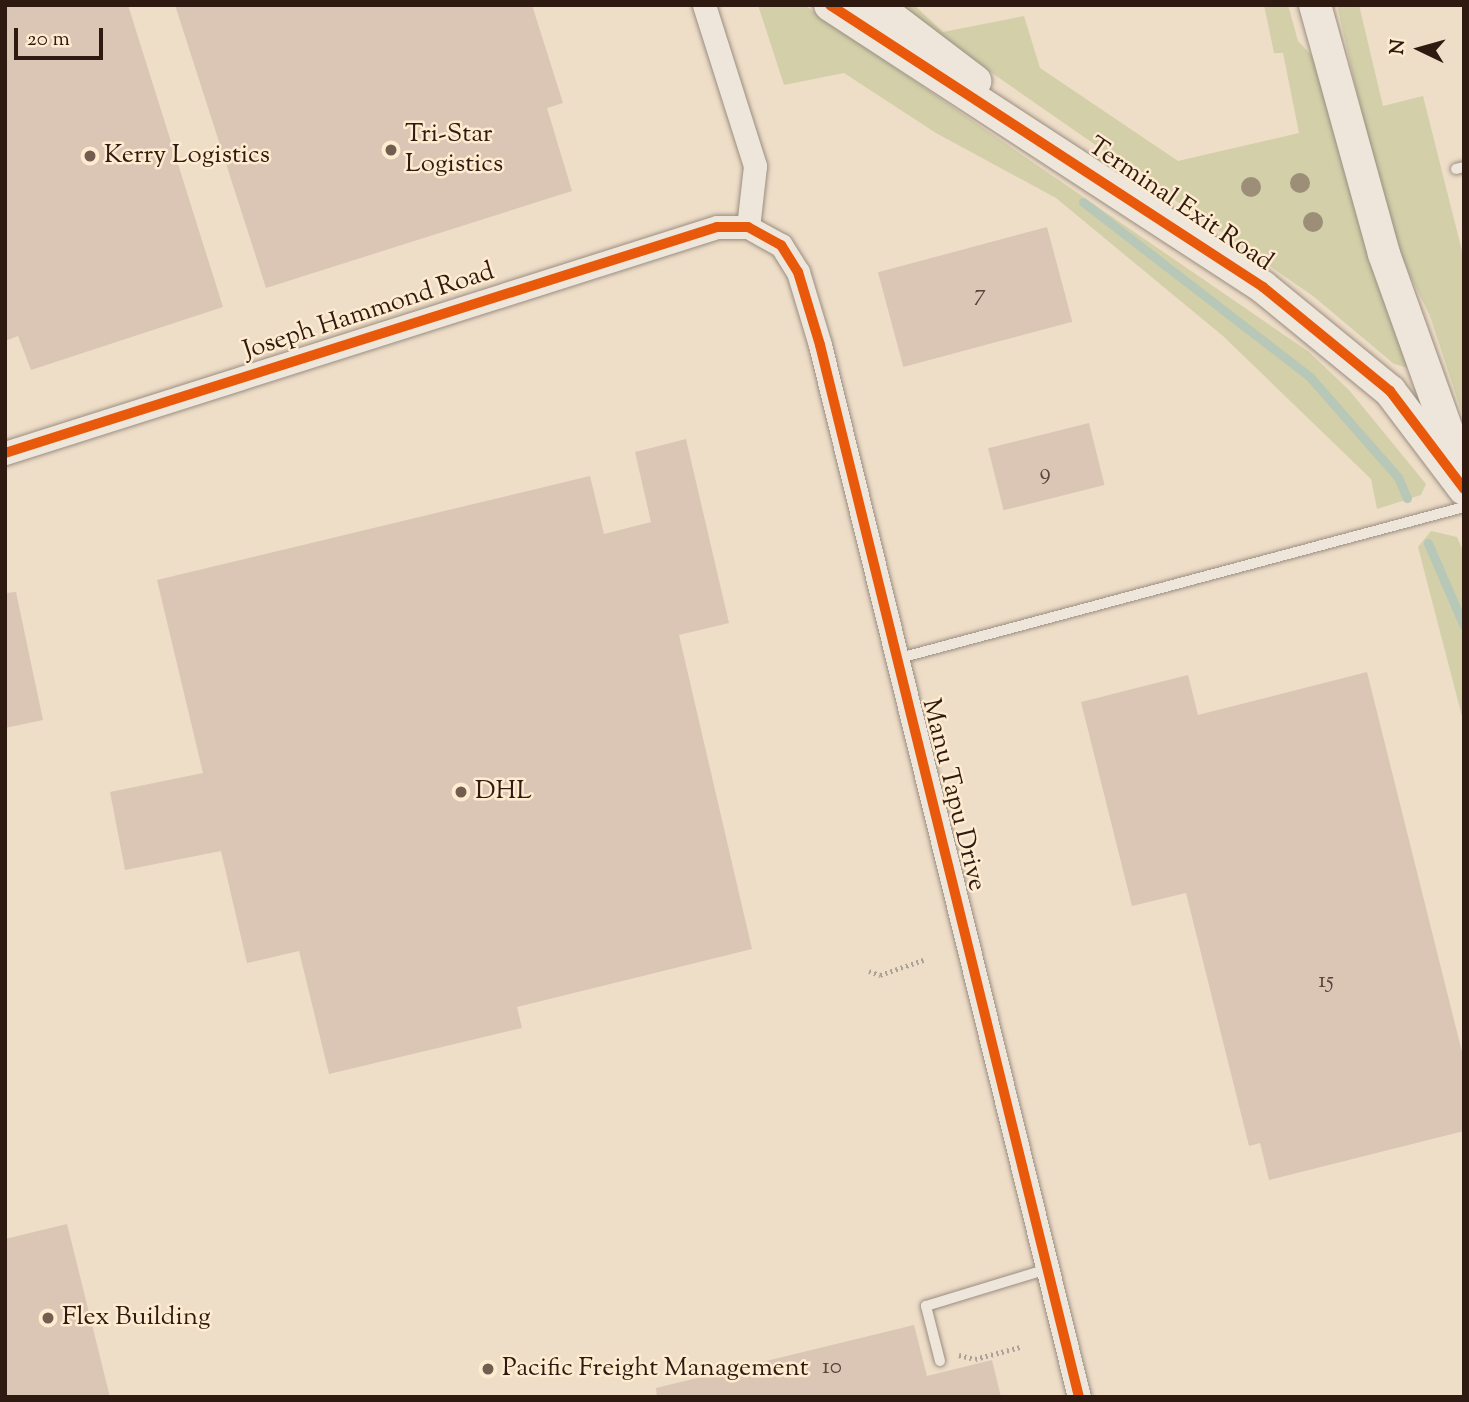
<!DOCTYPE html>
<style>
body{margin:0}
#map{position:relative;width:1469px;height:1402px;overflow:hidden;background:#eeddc7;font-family:"Sorts Mill Goudy",serif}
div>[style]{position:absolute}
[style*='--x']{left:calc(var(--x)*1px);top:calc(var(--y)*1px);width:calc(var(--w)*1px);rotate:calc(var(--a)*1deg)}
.green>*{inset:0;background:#d3cfa9}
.stream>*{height:9px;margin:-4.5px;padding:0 4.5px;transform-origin:4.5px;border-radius:4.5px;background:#b7c7b8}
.building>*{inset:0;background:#dbc6b6;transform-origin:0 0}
.path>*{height:4.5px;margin-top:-2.25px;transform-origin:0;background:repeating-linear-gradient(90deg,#aaa299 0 2px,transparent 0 5.5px)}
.roads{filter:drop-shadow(0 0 2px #9a8e81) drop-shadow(0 0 2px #9a8e81)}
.lane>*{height:10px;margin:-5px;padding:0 5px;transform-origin:5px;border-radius:5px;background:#efe6db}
.street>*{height:23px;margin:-11.5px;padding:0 11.5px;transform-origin:11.5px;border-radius:11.5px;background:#efe6db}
.secondary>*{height:32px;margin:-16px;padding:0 16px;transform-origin:16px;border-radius:16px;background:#efe6db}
.cycleway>*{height:10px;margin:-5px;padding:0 5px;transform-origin:5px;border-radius:5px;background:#e8590c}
.trees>*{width:20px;height:20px;margin:-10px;border-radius:50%;background:#9d8e78}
.dots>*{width:19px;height:19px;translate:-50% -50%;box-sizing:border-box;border:4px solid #feebd0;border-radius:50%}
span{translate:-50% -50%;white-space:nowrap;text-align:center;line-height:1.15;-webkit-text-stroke:5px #feebd0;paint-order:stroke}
.number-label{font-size:23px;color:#5a453a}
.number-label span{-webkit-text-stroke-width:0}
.poi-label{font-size:26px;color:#2f1a11}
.left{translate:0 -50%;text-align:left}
.street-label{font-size:26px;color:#2f1a11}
.frame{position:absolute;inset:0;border:7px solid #2f1a11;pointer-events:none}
.north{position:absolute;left:1385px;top:14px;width:70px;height:70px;-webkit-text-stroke:5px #feebd0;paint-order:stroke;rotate:275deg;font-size:19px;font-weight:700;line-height:28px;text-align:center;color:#2f1a11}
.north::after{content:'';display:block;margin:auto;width:24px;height:32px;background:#2f1a11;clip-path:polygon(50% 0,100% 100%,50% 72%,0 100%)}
.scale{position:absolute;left:14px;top:28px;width:89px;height:32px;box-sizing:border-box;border:4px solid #2f1a11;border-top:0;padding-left:9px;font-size:21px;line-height:24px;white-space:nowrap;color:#2f1a11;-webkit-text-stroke:5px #feebd0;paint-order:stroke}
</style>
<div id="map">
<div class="green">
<i style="clip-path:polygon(758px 5px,804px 5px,1309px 352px,1349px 390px,1426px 484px,1421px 495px,1377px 509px,1371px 479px,1223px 336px,1056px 198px,936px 133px,844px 73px,784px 85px)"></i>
<i style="clip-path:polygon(894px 5px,914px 5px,943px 32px,1024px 16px,1040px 68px,1178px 161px,1299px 133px,1283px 53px,1274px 53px,1264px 5px,1288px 5px,1298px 41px,1314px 58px,1409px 368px,1394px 364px,1313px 296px)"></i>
<i style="clip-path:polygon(1337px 5px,1359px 5px,1383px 106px,1423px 96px,1464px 259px,1464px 419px,1430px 316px,1389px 232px)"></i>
<i style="clip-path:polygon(1431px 531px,1457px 537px,1464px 553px,1464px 724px,1418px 547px)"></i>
</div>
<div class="stream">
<i style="--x:1083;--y:202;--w:287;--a:37.6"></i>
<i style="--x:1310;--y:377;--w:133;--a:48.7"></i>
<i style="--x:1398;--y:477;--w:23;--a:67"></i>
<i style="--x:1428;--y:543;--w:90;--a:66.6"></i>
</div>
<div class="building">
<i style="clip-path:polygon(5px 5px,128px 5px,223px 307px,31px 370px,18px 336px,5px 341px)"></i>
<i style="clip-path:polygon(175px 5px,532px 5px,563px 103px,547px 108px,572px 191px,266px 288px)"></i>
<i style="left:1047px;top:227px;width:98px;height:175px;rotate:75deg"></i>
<i style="left:1089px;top:423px;width:64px;height:104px;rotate:76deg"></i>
<i style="clip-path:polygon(686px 439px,729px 623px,679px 635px,752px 949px,517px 1007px,522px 1028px,329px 1074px,299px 951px,247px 963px,221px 851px,125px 870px,110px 792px,203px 773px,157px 580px,590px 476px,604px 534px,651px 522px,635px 452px)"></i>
<i style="clip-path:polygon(16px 592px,43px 720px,5px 728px,5px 593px)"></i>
<i style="clip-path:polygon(1367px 672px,1464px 1060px,1464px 1131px,1269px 1180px,1260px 1143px,1249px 1146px,1186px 893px,1132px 906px,1081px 702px,1188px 675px,1198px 715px)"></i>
<i style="clip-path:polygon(67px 1224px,110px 1397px,5px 1397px,5px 1239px)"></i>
<i style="clip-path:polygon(914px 1325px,927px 1376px,992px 1360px,1001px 1397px,657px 1397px,656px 1388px)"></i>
</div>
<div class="path">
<i style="--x:869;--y:971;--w:12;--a:20"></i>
<i style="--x:880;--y:975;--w:46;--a:-19.2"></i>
<i style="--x:959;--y:1355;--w:16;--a:14"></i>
<i style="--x:975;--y:1359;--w:47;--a:-14.9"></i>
</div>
<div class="roads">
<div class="lane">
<i style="--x:1456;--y:169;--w:8;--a:-14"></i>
<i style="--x:896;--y:659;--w:588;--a:-14.98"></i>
<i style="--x:940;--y:1361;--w:57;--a:-104.3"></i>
<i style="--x:926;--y:1306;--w:127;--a:-16.9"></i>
</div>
<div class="street">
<i style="--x:704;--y:5;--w:169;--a:72.4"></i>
<i style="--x:755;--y:166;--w:61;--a:96.5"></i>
<i style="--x:5;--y:453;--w:747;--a:-17.61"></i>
<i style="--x:717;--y:227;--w:31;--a:0"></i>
<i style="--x:748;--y:227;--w:38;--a:29"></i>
<i style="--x:781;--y:245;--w:32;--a:58"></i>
<i style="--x:798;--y:272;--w:76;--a:73.2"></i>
<i style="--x:820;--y:345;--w:1083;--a:76.17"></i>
</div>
<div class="secondary">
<i style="--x:830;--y:5;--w:517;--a:33.07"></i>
<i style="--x:1263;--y:287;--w:164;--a:39.3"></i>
<i style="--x:1390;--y:391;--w:123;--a:52.9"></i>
<i style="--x:875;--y:5;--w:126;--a:37.2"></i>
<i style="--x:1315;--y:5;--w:258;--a:74.5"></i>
<i style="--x:1384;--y:254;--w:217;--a:70.3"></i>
</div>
</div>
<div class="cycleway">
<i style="--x:830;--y:5;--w:517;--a:33.07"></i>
<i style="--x:1263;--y:287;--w:164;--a:39.3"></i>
<i style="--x:1390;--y:391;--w:123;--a:52.9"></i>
<i style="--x:5;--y:453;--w:747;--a:-17.61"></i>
<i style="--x:717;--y:227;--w:31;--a:0"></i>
<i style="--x:748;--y:227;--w:38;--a:29"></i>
<i style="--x:781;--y:245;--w:32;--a:58"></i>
<i style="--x:798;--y:272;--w:76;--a:73.2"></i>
<i style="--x:820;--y:345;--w:1083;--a:76.17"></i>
</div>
<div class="trees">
<i style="left:1300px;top:183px"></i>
<i style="left:1251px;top:187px"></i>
<i style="left:1313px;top:222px"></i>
</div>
<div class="dots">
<i style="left:391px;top:150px;background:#725e51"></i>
<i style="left:90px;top:156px;background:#725e51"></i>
<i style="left:461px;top:792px;background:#725e51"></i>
<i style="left:48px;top:1318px;background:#725e51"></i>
<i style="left:488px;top:1369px;background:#725e51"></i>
</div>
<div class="number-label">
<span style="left:980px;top:295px">7</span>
<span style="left:1045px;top:474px">9</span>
<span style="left:1326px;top:982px">15</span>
<span style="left:832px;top:1368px">10</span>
</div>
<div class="poi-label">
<span class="left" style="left:405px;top:150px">Tri-Star<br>Logistics</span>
<span class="left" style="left:104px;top:156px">Kerry Logistics</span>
<span class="left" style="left:475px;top:792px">DHL</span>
<span class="left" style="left:62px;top:1318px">Flex Building</span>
<span class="left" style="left:502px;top:1369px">Pacific Freight Management</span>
</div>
<div class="street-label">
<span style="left:1180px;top:205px;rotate:34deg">Terminal Exit Road</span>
<span style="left:369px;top:312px;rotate:-18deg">Joseph Hammond Road</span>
<span style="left:953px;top:795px;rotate:76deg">Manu Tapu Drive</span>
</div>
<div class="frame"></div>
<div class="north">N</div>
<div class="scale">20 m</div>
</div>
